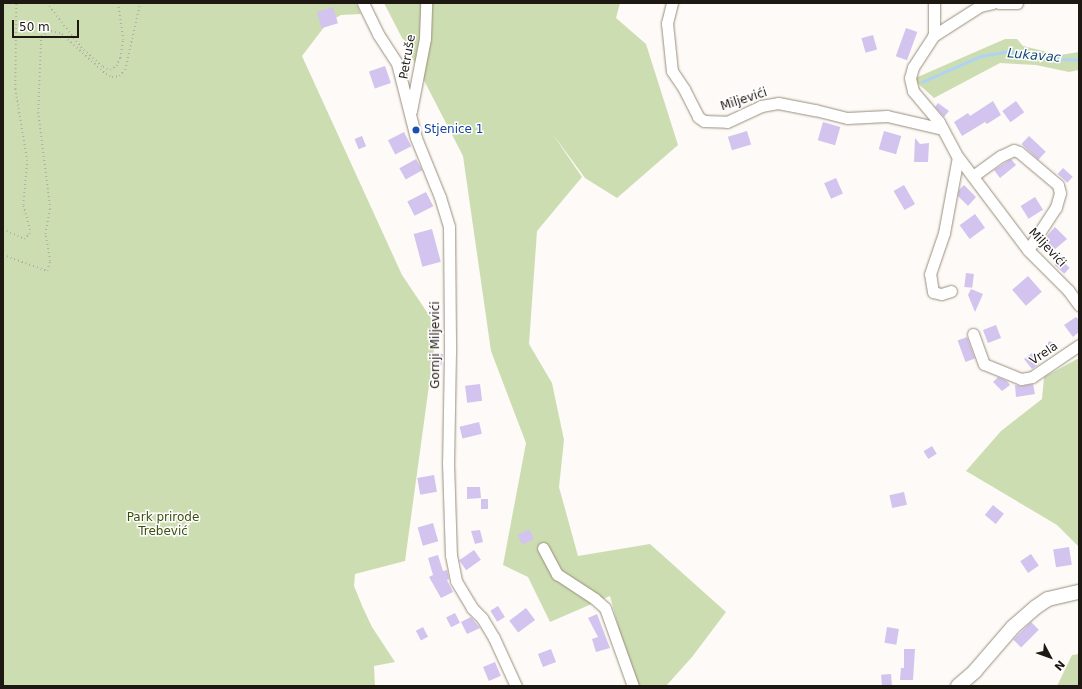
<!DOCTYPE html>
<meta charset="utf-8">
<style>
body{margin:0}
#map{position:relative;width:1082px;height:689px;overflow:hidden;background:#fdfaf7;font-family:"DejaVu Sans",sans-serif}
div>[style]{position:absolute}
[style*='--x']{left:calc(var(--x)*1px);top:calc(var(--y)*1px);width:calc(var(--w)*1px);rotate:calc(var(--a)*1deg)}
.green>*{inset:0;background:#cdddb2}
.stream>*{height:2.5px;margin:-1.25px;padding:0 1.25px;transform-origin:1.25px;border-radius:1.25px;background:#afd3f4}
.building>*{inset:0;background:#d2c4ee;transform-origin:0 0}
.path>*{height:1.5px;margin-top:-0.75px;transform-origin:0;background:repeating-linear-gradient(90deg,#b1ada9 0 1px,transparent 0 4px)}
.roads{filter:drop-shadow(0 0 1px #9a8d7b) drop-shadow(0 0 1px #9a8d7b)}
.minor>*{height:11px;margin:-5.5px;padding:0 5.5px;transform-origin:5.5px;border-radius:5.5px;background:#fff}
.major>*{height:14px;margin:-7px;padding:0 7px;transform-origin:7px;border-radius:7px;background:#fff}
.dots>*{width:11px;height:11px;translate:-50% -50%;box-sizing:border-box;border:2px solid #fff;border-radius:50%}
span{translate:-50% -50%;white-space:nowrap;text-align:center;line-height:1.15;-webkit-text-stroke:3px #fff;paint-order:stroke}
.street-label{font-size:12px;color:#1d1811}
.transit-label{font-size:12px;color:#164399}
.left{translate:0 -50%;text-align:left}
.park-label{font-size:12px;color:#3b4d0b}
.water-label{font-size:13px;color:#114872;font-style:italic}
.frame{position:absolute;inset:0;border:4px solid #1d1811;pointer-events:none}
.north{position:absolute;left:1030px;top:637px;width:40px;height:40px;-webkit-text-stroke:3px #fff;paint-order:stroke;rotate:131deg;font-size:11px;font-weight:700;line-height:16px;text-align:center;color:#1d1811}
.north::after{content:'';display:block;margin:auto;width:14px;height:18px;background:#1d1811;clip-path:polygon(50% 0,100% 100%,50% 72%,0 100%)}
.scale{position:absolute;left:12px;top:20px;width:67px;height:18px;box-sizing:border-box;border:2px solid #1d1811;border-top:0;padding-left:5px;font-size:12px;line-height:14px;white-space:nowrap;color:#1d1811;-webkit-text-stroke:3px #fff;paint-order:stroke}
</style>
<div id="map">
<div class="green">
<i style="clip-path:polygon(3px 3px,356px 3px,361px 14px,341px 15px,328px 22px,302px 56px,402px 275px,437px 327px,405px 561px,355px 574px,354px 586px,363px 608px,372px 627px,395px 662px,374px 666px,375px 686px,3px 686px)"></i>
<i style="clip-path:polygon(384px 3px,620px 3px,616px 18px,646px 44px,678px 145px,617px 198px,585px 178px,552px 133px,582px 177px,537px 231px,529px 344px,552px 383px,564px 440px,559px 487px,578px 556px,650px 544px,726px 612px,692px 657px,666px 686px,634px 686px,610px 596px,550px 622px,528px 577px,503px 565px,526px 443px,491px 351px,463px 156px)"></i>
<i style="clip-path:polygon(1005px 39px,1017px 39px,1023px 46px,1060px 55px,1079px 52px,1079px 70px,1069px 72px,1036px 65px,1000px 63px,934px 98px,913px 79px)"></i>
<i style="clip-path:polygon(1079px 358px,1079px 547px,1057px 525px,966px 471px,1001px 431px,1042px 399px,1044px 377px)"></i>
<i style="clip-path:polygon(1079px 654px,1079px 686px,1057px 686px,1072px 655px)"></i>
</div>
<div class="stream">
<i style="--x:922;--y:82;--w:64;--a:-23.8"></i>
<i style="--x:981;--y:56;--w:27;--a:-10"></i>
<i style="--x:1008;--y:51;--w:39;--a:10"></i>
<i style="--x:1046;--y:58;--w:33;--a:3"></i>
</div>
<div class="building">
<i style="left:333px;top:7px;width:17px;height:17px;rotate:73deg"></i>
<i style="left:906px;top:28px;width:12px;height:30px;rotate:20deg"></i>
<i style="left:873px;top:35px;width:15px;height:12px;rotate:74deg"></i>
<i style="left:385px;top:66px;width:18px;height:17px;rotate:71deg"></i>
<i style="clip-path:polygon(993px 101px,1001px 115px,987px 124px,985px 122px,962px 136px,954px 122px,968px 113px,970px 116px)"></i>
<i style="left:1016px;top:101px;width:14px;height:17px;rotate:54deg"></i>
<i style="clip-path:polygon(938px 103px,949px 111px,944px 117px,935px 107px)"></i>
<i style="left:823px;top:122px;width:18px;height:19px;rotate:16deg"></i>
<i style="left:747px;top:131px;width:14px;height:20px;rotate:73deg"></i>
<i style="left:884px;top:131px;width:18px;height:19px;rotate:16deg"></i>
<i style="left:404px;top:132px;width:16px;height:18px;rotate:63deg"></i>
<i style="left:362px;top:136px;width:11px;height:8px;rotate:68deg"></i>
<i style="left:1029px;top:136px;width:23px;height:11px;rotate:43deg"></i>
<i style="clip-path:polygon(915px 138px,920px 144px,929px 143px,928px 162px,914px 162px)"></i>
<i style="left:416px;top:159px;width:13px;height:19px;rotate:61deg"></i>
<i style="clip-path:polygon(1011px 159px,1016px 165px,1000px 178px,994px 170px)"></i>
<i style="left:1063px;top:168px;width:13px;height:8px;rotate:42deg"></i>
<i style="left:836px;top:178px;width:17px;height:13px;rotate:66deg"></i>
<i style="left:904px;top:185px;width:22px;height:12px;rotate:60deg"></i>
<i style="clip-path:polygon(964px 185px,976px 197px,968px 206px,958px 196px,959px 190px)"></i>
<i style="left:426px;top:192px;width:16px;height:21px;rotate:63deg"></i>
<i style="left:1035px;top:197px;width:15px;height:17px;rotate:58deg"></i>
<i style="left:975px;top:214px;width:17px;height:19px;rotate:54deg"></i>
<i style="clip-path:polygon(1055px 227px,1067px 239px,1054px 250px,1044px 239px)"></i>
<i style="left:432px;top:229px;width:34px;height:19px;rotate:75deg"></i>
<i style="left:1060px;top:259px;width:13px;height:8px;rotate:42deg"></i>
<i style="left:966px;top:273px;width:8px;height:14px;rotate:7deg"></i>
<i style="left:1028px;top:276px;width:21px;height:21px;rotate:49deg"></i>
<i style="clip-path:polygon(971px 289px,983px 294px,975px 312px,968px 295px)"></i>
<i style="clip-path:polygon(1076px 317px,1079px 320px,1079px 332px,1073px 337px,1064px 325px)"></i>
<i style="left:996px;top:325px;width:14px;height:14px;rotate:69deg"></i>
<i style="left:967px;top:337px;width:23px;height:10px;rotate:70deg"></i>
<i style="clip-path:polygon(1049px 341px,1056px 344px,1053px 353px,1045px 350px)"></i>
<i style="left:436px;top:353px;width:7px;height:12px;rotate:8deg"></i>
<i style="clip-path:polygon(1032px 353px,1039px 364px,1032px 369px,1024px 359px)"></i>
<i style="clip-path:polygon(998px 377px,1007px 381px,1010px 385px,1002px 391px,993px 382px)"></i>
<i style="left:480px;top:384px;width:17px;height:15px;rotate:83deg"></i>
<i style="clip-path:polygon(1033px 384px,1035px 394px,1016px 397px,1015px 385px,1022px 386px)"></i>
<i style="left:479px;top:422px;width:12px;height:20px;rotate:76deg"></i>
<i style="left:932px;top:446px;width:9px;height:10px;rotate:58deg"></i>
<i style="left:434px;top:475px;width:17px;height:17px;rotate:80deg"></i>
<i style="clip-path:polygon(467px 487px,480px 487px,481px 498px,467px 499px)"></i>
<i style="left:904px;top:492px;width:13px;height:15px;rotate:77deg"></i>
<i style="left:481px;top:499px;width:7px;height:10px"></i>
<i style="left:993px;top:505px;width:14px;height:13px;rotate:39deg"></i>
<i style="left:433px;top:523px;width:19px;height:16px;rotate:74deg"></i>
<i style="left:529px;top:529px;width:11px;height:13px;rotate:63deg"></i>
<i style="clip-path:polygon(480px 530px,483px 542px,475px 544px,471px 531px)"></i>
<i style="left:1069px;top:547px;width:18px;height:16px;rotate:81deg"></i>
<i style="left:474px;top:550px;width:12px;height:18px;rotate:55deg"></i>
<i style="left:1031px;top:554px;width:14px;height:13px;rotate:56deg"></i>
<i style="clip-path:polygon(438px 555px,443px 571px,447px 570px,449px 579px,447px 580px,453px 592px,441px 598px,429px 577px,433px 575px,428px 558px)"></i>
<i style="left:498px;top:606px;width:13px;height:9px;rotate:58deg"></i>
<i style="left:526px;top:608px;width:15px;height:21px;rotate:53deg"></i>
<i style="left:455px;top:613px;width:11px;height:10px;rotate:63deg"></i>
<i style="clip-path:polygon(597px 614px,610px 648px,596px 652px,592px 639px,598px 637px,588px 618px)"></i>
<i style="clip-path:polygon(471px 617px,480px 628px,467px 634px,461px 622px)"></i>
<i style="left:1031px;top:622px;width:11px;height:25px;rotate:45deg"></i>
<i style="left:423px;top:627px;width:11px;height:8px;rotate:63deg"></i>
<i style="left:887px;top:627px;width:12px;height:16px;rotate:9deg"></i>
<i style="left:551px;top:649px;width:14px;height:14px;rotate:69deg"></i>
<i style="clip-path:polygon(904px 649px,915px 649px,913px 680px,900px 680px,901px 668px,904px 668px)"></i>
<i style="left:495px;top:662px;width:15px;height:13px;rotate:67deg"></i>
<i style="left:891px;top:674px;width:12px;height:10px;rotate:85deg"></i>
</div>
<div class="path">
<i style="--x:47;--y:3;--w:56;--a:52.3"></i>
<i style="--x:81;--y:47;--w:30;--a:42"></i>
<i style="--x:103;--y:67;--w:8;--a:23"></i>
<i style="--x:110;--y:70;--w:7;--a:-34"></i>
<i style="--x:116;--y:66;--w:9;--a:-63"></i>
<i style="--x:120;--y:58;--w:18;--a:-81"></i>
<i style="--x:123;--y:40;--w:37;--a:-98"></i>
<i style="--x:3;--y:229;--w:23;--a:25"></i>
<i style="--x:24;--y:239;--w:7;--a:-45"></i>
<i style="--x:29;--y:234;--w:4;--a:-76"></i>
<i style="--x:30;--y:230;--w:26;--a:-106"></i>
<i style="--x:23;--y:205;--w:44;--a:-84.8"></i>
<i style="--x:27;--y:161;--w:73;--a:-99.5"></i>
<i style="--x:15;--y:89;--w:86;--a:-89.3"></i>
<i style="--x:3;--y:255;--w:47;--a:20"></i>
<i style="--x:47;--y:271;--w:10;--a:-73"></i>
<i style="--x:50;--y:261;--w:27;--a:-100"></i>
<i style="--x:45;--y:234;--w:25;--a:-79"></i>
<i style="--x:50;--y:209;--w:97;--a:-97.1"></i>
<i style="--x:38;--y:113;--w:77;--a:-87.8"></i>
<i style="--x:41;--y:36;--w:11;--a:-27"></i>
<i style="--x:51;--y:31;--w:11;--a:15"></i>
<i style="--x:62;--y:34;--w:59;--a:42.3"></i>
<i style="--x:106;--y:74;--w:7;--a:27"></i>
<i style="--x:112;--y:77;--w:7;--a:-8"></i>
<i style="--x:119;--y:76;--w:8;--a:-45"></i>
<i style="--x:125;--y:70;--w:69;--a:-77.4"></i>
</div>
<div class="roads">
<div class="minor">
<i style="--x:363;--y:3;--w:34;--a:64"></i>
<i style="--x:378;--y:34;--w:35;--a:57"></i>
<i style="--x:397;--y:63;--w:77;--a:75.8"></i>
<i style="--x:416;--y:138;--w:64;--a:67.9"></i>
<i style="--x:440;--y:197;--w:31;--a:73"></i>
<i style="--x:449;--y:227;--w:125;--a:89.5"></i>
<i style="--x:450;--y:352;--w:110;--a:91"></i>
<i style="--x:448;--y:462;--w:93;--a:88.2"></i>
<i style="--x:451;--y:555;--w:26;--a:79"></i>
<i style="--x:456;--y:581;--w:31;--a:59"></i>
<i style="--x:472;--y:608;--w:14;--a:45"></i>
<i style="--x:482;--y:618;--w:23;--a:59"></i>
<i style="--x:494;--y:638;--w:53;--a:65.4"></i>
<i style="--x:672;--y:3;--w:21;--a:104"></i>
<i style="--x:667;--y:23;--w:48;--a:84.1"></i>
<i style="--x:672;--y:71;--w:22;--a:56"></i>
<i style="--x:684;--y:89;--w:31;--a:63"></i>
<i style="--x:698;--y:117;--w:7;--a:34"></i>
<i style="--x:704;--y:121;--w:23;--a:2"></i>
<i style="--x:727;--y:122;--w:38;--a:-25"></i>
<i style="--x:761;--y:106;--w:17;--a:-10"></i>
<i style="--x:778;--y:103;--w:38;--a:11"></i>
<i style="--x:815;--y:110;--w:33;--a:14"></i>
<i style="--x:847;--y:118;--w:40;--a:-2.9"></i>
<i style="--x:887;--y:116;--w:57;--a:13.1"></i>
<i style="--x:934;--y:3;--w:32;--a:90"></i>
<i style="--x:934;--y:35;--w:38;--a:123"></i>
<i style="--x:913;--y:67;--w:11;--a:105"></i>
<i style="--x:910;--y:78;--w:13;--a:77"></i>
<i style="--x:913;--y:91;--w:40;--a:50"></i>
<i style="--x:939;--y:122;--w:40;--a:62"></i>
<i style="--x:958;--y:157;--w:116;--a:53"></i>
<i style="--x:1028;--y:250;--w:57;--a:45"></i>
<i style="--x:1068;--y:290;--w:19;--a:54"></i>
<i style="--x:999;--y:3;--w:18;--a:0"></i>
<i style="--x:933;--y:36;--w:56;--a:-32.6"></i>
<i style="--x:980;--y:6;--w:13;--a:-13"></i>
<i style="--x:411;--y:111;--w:74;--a:-79.1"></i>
<i style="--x:425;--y:38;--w:35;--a:-88"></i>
<i style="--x:973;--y:176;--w:34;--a:-36"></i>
<i style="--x:1001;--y:156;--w:14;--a:-25"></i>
<i style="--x:1014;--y:150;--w:5;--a:22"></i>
<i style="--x:1019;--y:152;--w:51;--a:40.2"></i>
<i style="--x:1058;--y:185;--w:8;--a:76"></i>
<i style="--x:1060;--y:193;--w:15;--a:106"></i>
<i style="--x:1056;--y:207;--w:51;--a:123.1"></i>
<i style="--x:951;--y:291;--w:10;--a:163"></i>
<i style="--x:941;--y:294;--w:8;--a:-166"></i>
<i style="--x:933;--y:292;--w:18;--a:-99"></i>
<i style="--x:930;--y:274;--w:43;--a:-71.1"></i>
<i style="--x:944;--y:233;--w:77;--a:-79.6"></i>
<i style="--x:973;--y:334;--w:32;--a:70"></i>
<i style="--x:984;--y:364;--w:40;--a:22"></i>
<i style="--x:1021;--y:379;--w:11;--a:-10"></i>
<i style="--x:1032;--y:377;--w:57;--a:-34.2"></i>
<i style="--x:543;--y:548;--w:30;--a:62"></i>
<i style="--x:557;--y:574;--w:45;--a:33.3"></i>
<i style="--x:595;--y:599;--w:13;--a:42"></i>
<i style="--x:605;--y:608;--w:83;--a:70.3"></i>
</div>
<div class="major">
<i style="--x:958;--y:686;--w:23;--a:-41"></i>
<i style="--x:975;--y:671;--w:58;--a:-49.2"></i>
<i style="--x:1013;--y:627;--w:30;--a:-41"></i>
<i style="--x:1036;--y:607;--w:14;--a:-34"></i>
<i style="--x:1048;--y:599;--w:32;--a:-13"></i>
</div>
</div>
<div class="dots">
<i style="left:416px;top:130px;background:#1a4fb4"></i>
</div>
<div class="street-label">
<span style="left:408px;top:57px;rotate:-80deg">Petruše</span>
<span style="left:744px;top:100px;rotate:-18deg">Miljevići</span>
<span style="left:1047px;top:248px;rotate:47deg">Miljevići</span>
<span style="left:436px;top:345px;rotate:-90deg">Gornji Miljevići</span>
<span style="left:1044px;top:354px;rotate:-34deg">Vrela</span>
</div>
<div class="transit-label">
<span class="left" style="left:424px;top:130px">Stjenice 1</span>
</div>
<div class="park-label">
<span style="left:163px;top:525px">Park prirode<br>Trebević</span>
</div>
<div class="water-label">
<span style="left:1034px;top:56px;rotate:5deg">Lukavac</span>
</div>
<div class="frame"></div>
<div class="north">N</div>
<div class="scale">50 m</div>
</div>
